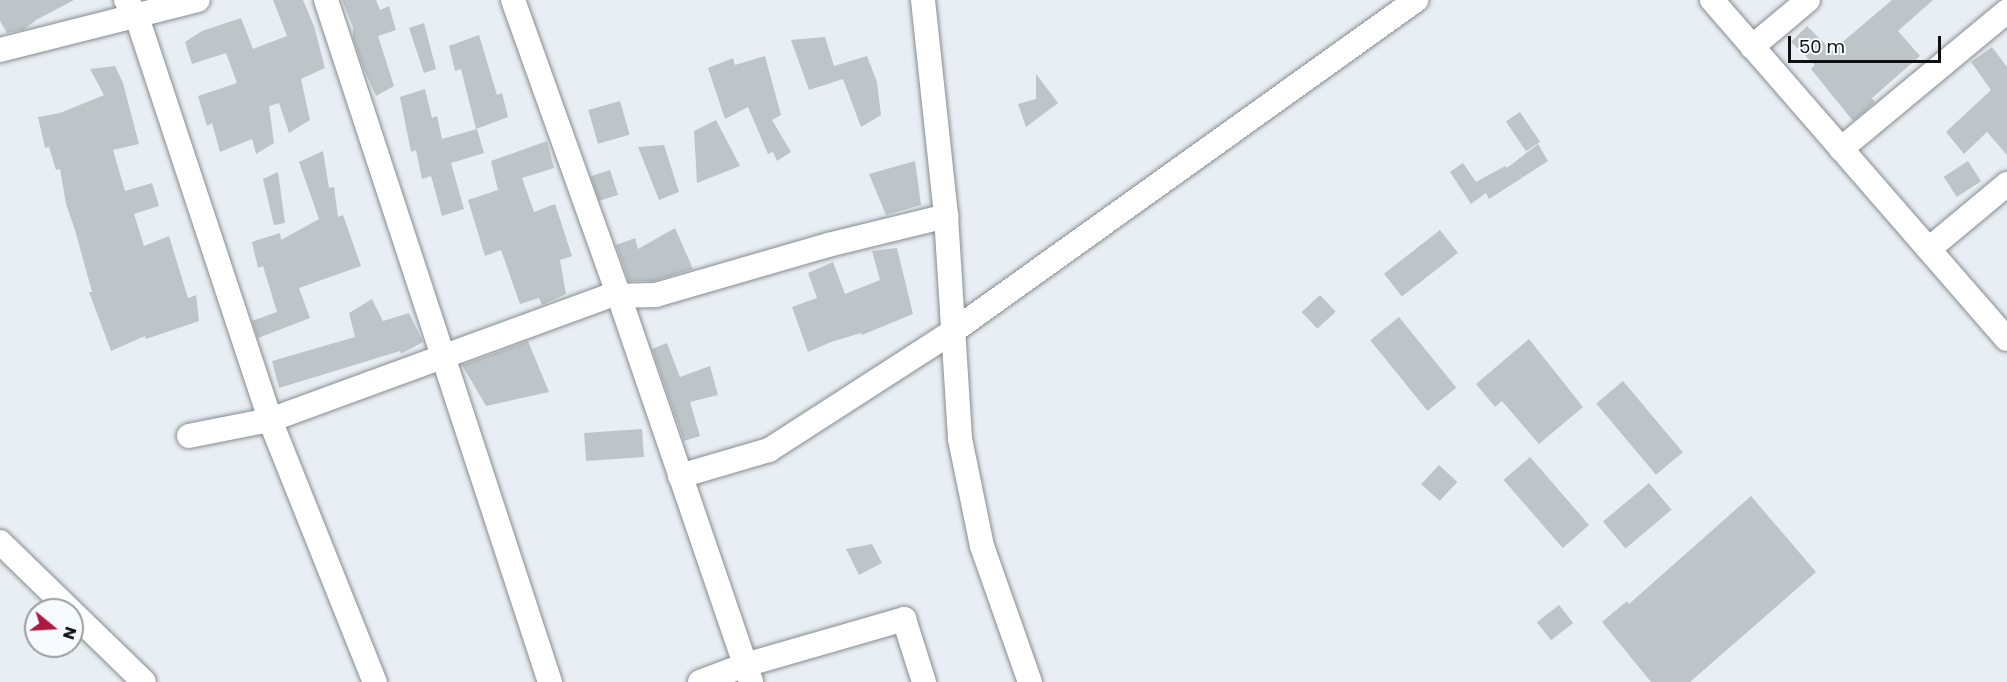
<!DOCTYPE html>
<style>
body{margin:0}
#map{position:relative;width:2007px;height:682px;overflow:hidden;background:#e8eef3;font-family:Poppins,sans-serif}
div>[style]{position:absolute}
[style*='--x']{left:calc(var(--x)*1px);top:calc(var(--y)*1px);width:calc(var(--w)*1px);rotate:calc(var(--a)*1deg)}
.building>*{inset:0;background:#bec5c9;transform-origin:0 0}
.roads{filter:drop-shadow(0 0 2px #868c90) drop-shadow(0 0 2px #868c90)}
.minor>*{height:24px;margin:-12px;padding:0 12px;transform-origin:12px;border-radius:12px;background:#fff}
span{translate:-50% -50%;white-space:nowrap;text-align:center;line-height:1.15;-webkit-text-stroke:4.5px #f6fbff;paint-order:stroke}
.north{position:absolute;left:24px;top:598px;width:60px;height:60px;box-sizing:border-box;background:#f6fbff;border:2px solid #999da0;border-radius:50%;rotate:108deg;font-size:16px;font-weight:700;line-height:24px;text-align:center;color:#0e1012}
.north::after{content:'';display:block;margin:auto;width:21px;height:27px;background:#ad1840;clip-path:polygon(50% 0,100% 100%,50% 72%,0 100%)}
.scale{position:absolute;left:1788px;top:36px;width:153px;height:27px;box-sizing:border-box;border:3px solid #0e1012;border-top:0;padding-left:8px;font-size:18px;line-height:21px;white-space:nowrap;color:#0e1012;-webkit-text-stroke:4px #f6fbff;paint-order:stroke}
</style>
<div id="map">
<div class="building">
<i style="clip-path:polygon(0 0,74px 0,36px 20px,25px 29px,7px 33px,0 21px)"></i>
<i style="clip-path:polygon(273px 0,303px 0,314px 26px,325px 68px,301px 79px,310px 120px,289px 133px,279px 103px,269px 106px,274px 143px,256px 154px,252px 139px,220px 152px,212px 123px,207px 126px,198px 96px,237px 83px,226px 53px,192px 64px,185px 42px,202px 31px,241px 18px,253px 49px,287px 36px)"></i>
<i style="clip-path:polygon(342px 0,376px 0,380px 10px,389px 6px,396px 30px,378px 36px,394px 86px,376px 96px,363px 67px,353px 37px,353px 27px)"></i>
<i style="clip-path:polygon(1892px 0,1933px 0,1898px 31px,1920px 56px,1872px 98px,1875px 102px,1853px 121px,1811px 69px,1815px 65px,1791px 42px,1807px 26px,1832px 51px)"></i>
<i style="clip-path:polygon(424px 23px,436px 69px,424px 73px,409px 28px)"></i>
<i style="clip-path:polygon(479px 35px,497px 95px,502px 93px,508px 117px,476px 129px,461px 69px,455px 71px,449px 46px)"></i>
<i style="clip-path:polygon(825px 37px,834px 66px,867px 56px,877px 82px,881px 115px,861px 127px,843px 79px,809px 90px,791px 40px)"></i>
<i style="clip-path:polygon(1992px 47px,2007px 67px,2007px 155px,1987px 132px,1964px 154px,1946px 132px,1991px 90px,1971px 62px)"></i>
<i style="clip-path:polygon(765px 56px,781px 115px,772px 120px,791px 152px,777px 161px,773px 152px,768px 154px,748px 107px,725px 119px,708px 68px,733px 58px,735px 65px)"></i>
<i style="clip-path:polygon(115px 66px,123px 83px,139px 144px,113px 150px,125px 191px,152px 183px,159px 206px,134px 214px,144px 246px,169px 236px,188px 298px,196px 295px,199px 321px,146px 339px,145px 336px,111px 351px,89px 292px,92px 292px,75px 230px,66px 204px,60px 169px,56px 170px,49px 147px,45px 148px,38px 117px,60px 113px,104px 95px,90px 69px)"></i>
<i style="clip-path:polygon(1036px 74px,1058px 103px,1026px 127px,1018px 104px,1036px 99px)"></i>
<i style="clip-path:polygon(425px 89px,432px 118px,437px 116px,442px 139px,477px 129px,484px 153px,451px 163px,464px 209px,442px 216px,431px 176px,422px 179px,416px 150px,411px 152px,400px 97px)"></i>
<i style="left:620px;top:101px;width:35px;height:33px;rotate:74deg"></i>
<i style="left:1520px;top:112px;width:36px;height:17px;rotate:56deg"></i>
<i style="clip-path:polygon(716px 120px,740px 166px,697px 183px,694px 131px)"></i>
<i style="clip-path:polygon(547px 141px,554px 168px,522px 178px,534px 212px,555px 204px,572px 256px,560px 260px,566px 294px,542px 305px,539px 298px,520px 304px,501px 250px,485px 256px,468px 200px,498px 190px,491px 161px)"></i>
<i style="clip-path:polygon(1538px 144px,1548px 161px,1489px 199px,1486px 193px,1471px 204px,1450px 172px,1463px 163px,1476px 182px,1505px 166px,1507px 168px)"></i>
<i style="clip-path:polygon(664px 145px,679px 192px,659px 200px,638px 147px)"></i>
<i style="clip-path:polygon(323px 151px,329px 188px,334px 187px,338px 217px,343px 215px,361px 266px,299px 288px,310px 318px,258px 338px,252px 321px,277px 312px,263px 266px,258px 268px,252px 242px,280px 233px,281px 240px,319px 219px,299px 162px)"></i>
<i style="clip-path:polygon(915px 161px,921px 205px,886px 215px,869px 174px)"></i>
<i style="left:1968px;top:161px;width:24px;height:29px;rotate:57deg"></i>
<i style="left:610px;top:170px;width:26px;height:20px;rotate:72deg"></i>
<i style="clip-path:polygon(278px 172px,285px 223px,274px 225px,263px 179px)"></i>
<i style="clip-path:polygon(675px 228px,693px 269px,654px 281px,629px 281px,616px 245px,635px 238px,638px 249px)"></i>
<i style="left:1440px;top:230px;width:29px;height:71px;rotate:52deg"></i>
<i style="clip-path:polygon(897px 248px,913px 314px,862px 335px,861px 333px,831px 342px,808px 352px,792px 307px,817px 298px,808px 273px,833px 262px,845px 294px,880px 280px,872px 251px)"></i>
<i style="left:1320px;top:295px;width:23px;height:25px;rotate:47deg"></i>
<i style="clip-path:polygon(372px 299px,383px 321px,409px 313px,423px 342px,401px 354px,400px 351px,279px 388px,272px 361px,355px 337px,349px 313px)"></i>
<i style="left:1399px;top:317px;width:91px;height:37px;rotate:51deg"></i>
<i style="clip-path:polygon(1529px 339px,1583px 407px,1539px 444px,1502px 401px,1495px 407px,1476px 384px)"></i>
<i style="clip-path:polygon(528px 341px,549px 392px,486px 406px,462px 365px)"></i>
<i style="clip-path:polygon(667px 343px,680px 377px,710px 366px,718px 395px,690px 402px,700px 436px,684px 441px,652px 349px)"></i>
<i style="left:1623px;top:381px;width:93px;height:35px;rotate:50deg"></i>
<i style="left:642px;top:429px;width:28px;height:58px;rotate:86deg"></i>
<i style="left:1530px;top:457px;width:90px;height:35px;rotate:49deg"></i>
<i style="left:1439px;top:465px;width:25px;height:26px;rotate:43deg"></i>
<i style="left:1649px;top:483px;width:35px;height:60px;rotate:50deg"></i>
<i style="clip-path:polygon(1751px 496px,1816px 572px,1690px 682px,1651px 682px,1602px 622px,1627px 601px,1629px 604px)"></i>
<i style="clip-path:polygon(872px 544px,882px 563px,859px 575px,846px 549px)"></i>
<i style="left:1559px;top:605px;width:23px;height:28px;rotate:52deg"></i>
</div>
<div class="roads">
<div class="minor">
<i style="--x:126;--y:0;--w:20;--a:57"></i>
<i style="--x:137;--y:17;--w:424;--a:71.7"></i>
<i style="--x:270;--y:420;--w:282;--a:68.2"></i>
<i style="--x:326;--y:0;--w:718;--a:71.82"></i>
<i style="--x:513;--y:0;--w:314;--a:70.3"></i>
<i style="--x:619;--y:296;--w:408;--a:71.1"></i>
<i style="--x:923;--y:0;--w:217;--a:83.9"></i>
<i style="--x:946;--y:216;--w:223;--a:86.4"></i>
<i style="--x:960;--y:439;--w:109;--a:78.4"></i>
<i style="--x:982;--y:546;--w:144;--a:70.6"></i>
<i style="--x:1712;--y:0;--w:449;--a:49"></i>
<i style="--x:1752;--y:47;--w:73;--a:-40"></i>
<i style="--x:0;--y:50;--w:204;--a:-14.2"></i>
<i style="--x:1841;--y:149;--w:216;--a:-39.7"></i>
<i style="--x:1929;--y:249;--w:102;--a:-39.8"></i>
<i style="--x:189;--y:436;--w:83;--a:-11.2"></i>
<i style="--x:270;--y:420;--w:360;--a:-20.1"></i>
<i style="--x:608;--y:296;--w:48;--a:-1.2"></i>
<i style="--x:656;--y:295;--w:179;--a:-16.2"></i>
<i style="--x:828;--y:245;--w:122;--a:-13.8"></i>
<i style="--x:680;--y:476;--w:93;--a:-16.3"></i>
<i style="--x:769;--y:450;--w:218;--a:-32.8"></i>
<i style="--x:952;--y:332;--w:571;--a:-35.58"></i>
<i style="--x:0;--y:542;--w:98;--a:44.2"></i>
<i style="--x:72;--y:612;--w:100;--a:44.2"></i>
<i style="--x:700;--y:682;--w:48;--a:-20.7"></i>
<i style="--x:745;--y:665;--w:166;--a:-16.1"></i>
<i style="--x:904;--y:619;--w:66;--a:72.4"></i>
</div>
</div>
<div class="north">N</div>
<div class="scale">50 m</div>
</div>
